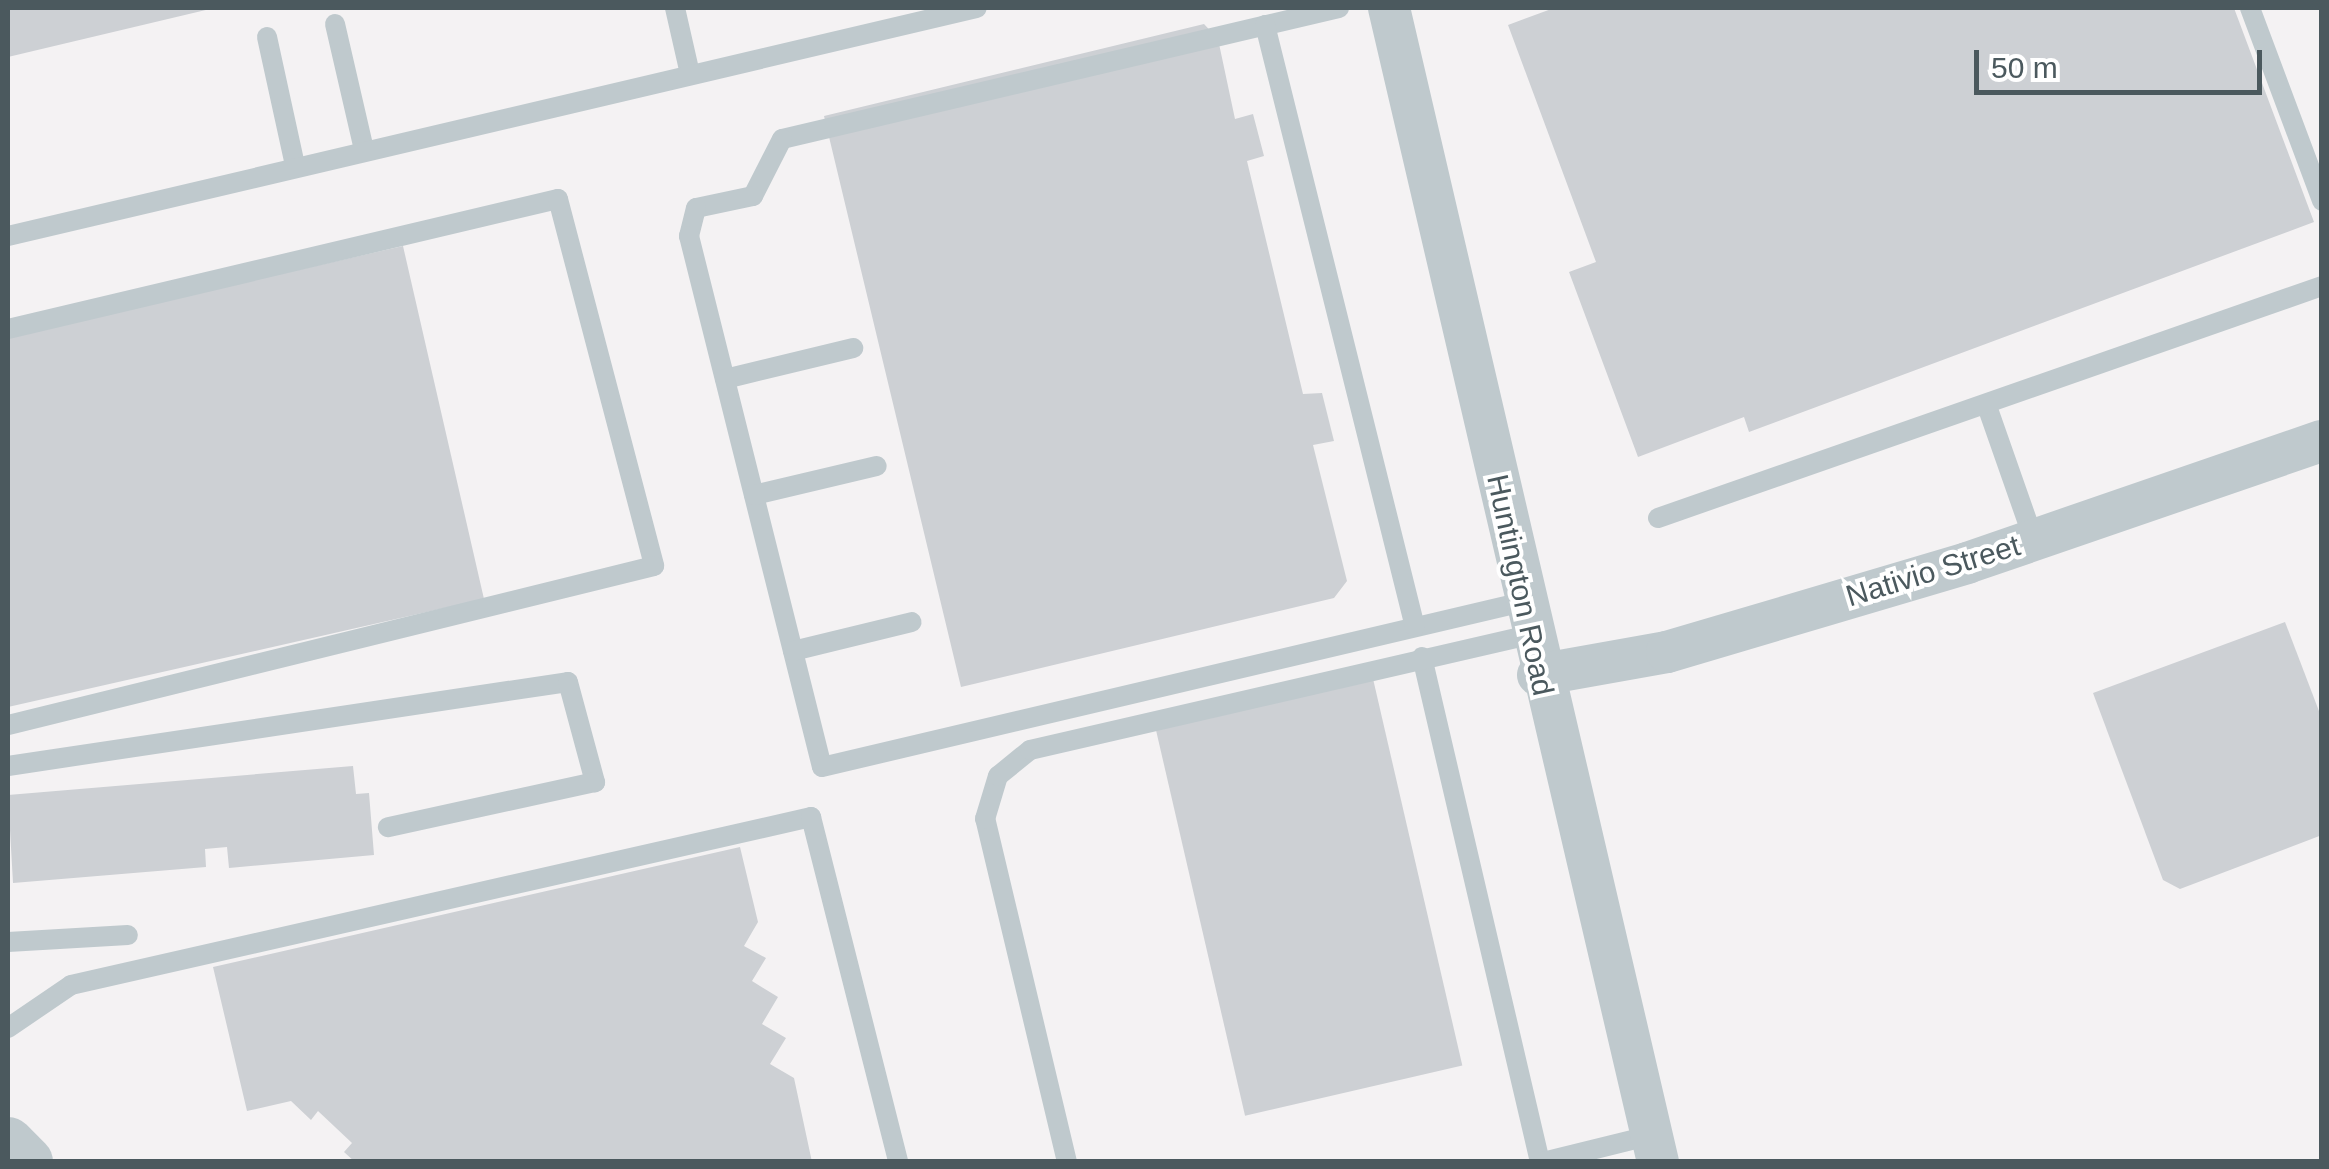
<!DOCTYPE html>
<style>
body{margin:0}
#map{position:relative;width:2329px;height:1169px;overflow:hidden;background:#f4f2f3;font-family:Arial,sans-serif}
div>[style]{position:absolute}
[style*='--x']{left:calc(var(--x)*1px);top:calc(var(--y)*1px);width:calc(var(--w)*1px);rotate:calc(var(--a)*1deg)}
.building>*{inset:0;background:#cdd0d4;transform-origin:0 0}
.service>*{height:20px;margin:-10px;padding:0 10px;transform-origin:10px;border-radius:10px;background:#bfc9cd}
.minor>*{height:42px;margin:-21px;padding:0 21px;transform-origin:21px;border-radius:21px;background:#bfc9cd}
.tertiary>*{height:52px;margin:-26px;padding:0 26px;transform-origin:26px;border-radius:26px;background:#bfc9cd}
span{translate:-50% -50%;white-space:nowrap;text-align:center;line-height:1.15;-webkit-text-stroke:8px #fff;paint-order:stroke}
.street-label{font-size:30px;color:#4b595e}
.frame{position:absolute;inset:0;border:10px solid #4b595e;pointer-events:none}
.scale{position:absolute;left:1974px;top:50px;width:288px;height:45px;box-sizing:border-box;border:5px solid #4b595e;border-top:0;padding-left:12px;font-size:30px;line-height:35px;white-space:nowrap;color:#4b595e;-webkit-text-stroke:8px #fff;paint-order:stroke}
</style>
<div id="map">
<div class="building">
<i style="clip-path:polygon(8px 8px,210px 8px,210px 9px,8px 57px)"></i>
<i style="clip-path:polygon(1554px 8px,2234px 8px,2314px 222px,1749px 432px,1744px 417px,1638px 457px,1569px 272px,1596px 262px,1508px 25px)"></i>
<i style="clip-path:polygon(1204px 24px,1218px 39px,1235px 119px,1253px 114px,1264px 156px,1247px 161px,1303px 394px,1322px 393px,1334px 441px,1313px 445px,1347px 581px,1334px 598px,961px 687px,824px 116px)"></i>
<i style="clip-path:polygon(403px 246px,484px 599px,8px 707px,8px 336px)"></i>
<i style="clip-path:polygon(2285px 622px,2322px 719px,2322px 835px,2180px 889px,2163px 880px,2093px 693px)"></i>
<i style="left:1371px;top:670px;width:406px;height:223px;rotate:77deg"></i>
<i style="clip-path:polygon(353px 766px,356px 794px,369px 793px,374px 855px,229px 868px,227px 847px,205px 849px,206px 867px,13px 883px,8px 795px)"></i>
<i style="clip-path:polygon(740px 847px,758px 922px,744px 946px,766px 958px,752px 981px,778px 997px,762px 1024px,786px 1038px,770px 1064px,794px 1078px,812px 1162px,355px 1162px,344px 1152px,352px 1143px,318px 1111px,311px 1120px,291px 1101px,247px 1111px,213px 967px)"></i>
</div>
<div class="service">
<i style="--x:675;--y:8;--w:68;--a:77.2"></i>
<i style="--x:1339;--y:8;--w:572;--a:166.77"></i>
<i style="--x:782;--y:139;--w:64;--a:117"></i>
<i style="--x:753;--y:196;--w:58;--a:168.1"></i>
<i style="--x:696;--y:208;--w:29;--a:104"></i>
<i style="--x:689;--y:236;--w:547;--a:75.94"></i>
<i style="--x:822;--y:767;--w:720;--a:-13.25"></i>
<i style="--x:2250;--y:8;--w:206;--a:69.5"></i>
<i style="--x:335;--y:24;--w:129;--a:77"></i>
<i style="--x:1265;--y:25;--w:620;--a:76.01"></i>
<i style="--x:267;--y:37;--w:131;--a:77.7"></i>
<i style="--x:8;--y:236;--w:995;--a:-13.24"></i>
<i style="--x:8;--y:329;--w:565;--a:-13.3"></i>
<i style="--x:558;--y:199;--w:379;--a:75.3"></i>
<i style="--x:654;--y:566;--w:665;--a:166.17"></i>
<i style="--x:725;--y:379;--w:132;--a:-13.6"></i>
<i style="--x:1988;--y:409;--w:139;--a:70.7"></i>
<i style="--x:754;--y:495;--w:126;--a:-13.3"></i>
<i style="--x:1658;--y:518;--w:703;--a:-19.26"></i>
<i style="--x:793;--y:651;--w:122;--a:-13.7"></i>
<i style="--x:1422;--y:657;--w:519;--a:76.85"></i>
<i style="--x:8;--y:766;--w:566;--a:-8.53"></i>
<i style="--x:568;--y:682;--w:104;--a:74.9"></i>
<i style="--x:595;--y:782;--w:212;--a:167.7"></i>
<i style="--x:8;--y:942;--w:120;--a:-3.3"></i>
<i style="--x:8;--y:1028;--w:76;--a:-34.3"></i>
<i style="--x:71;--y:985;--w:759;--a:-12.79"></i>
<i style="--x:811;--y:817;--w:356;--a:75.8"></i>
<i style="--x:1067;--y:1162;--w:353;--a:-103.4"></i>
<i style="--x:985;--y:819;--w:45;--a:-73.2"></i>
<i style="--x:998;--y:776;--w:41;--a:-39.1"></i>
<i style="--x:1030;--y:750;--w:512;--a:-12.98"></i>
<i style="--x:1543;--y:1162;--w:112;--a:-13.9"></i>
</div>
<div class="minor">
<i style="--x:1389;--y:8;--w:1185;--a:76.88"></i>
<i style="--x:1538;--y:675;--w:131;--a:-10.1"></i>
<i style="--x:1667;--y:652;--w:313;--a:-16.5"></i>
<i style="--x:1967;--y:563;--w:375;--a:-19"></i>
</div>
<div class="tertiary">
<i style="--x:8;--y:1143;--w:27;--a:45"></i>
</div>
<div class="street-label">
<span style="left:1933px;top:571px;rotate:-17deg">Nativio Street</span>
<span style="left:1520px;top:585px;rotate:78deg">Huntington Road</span>
</div>
<div class="frame"></div>
<div class="scale">50 m</div>
</div>
